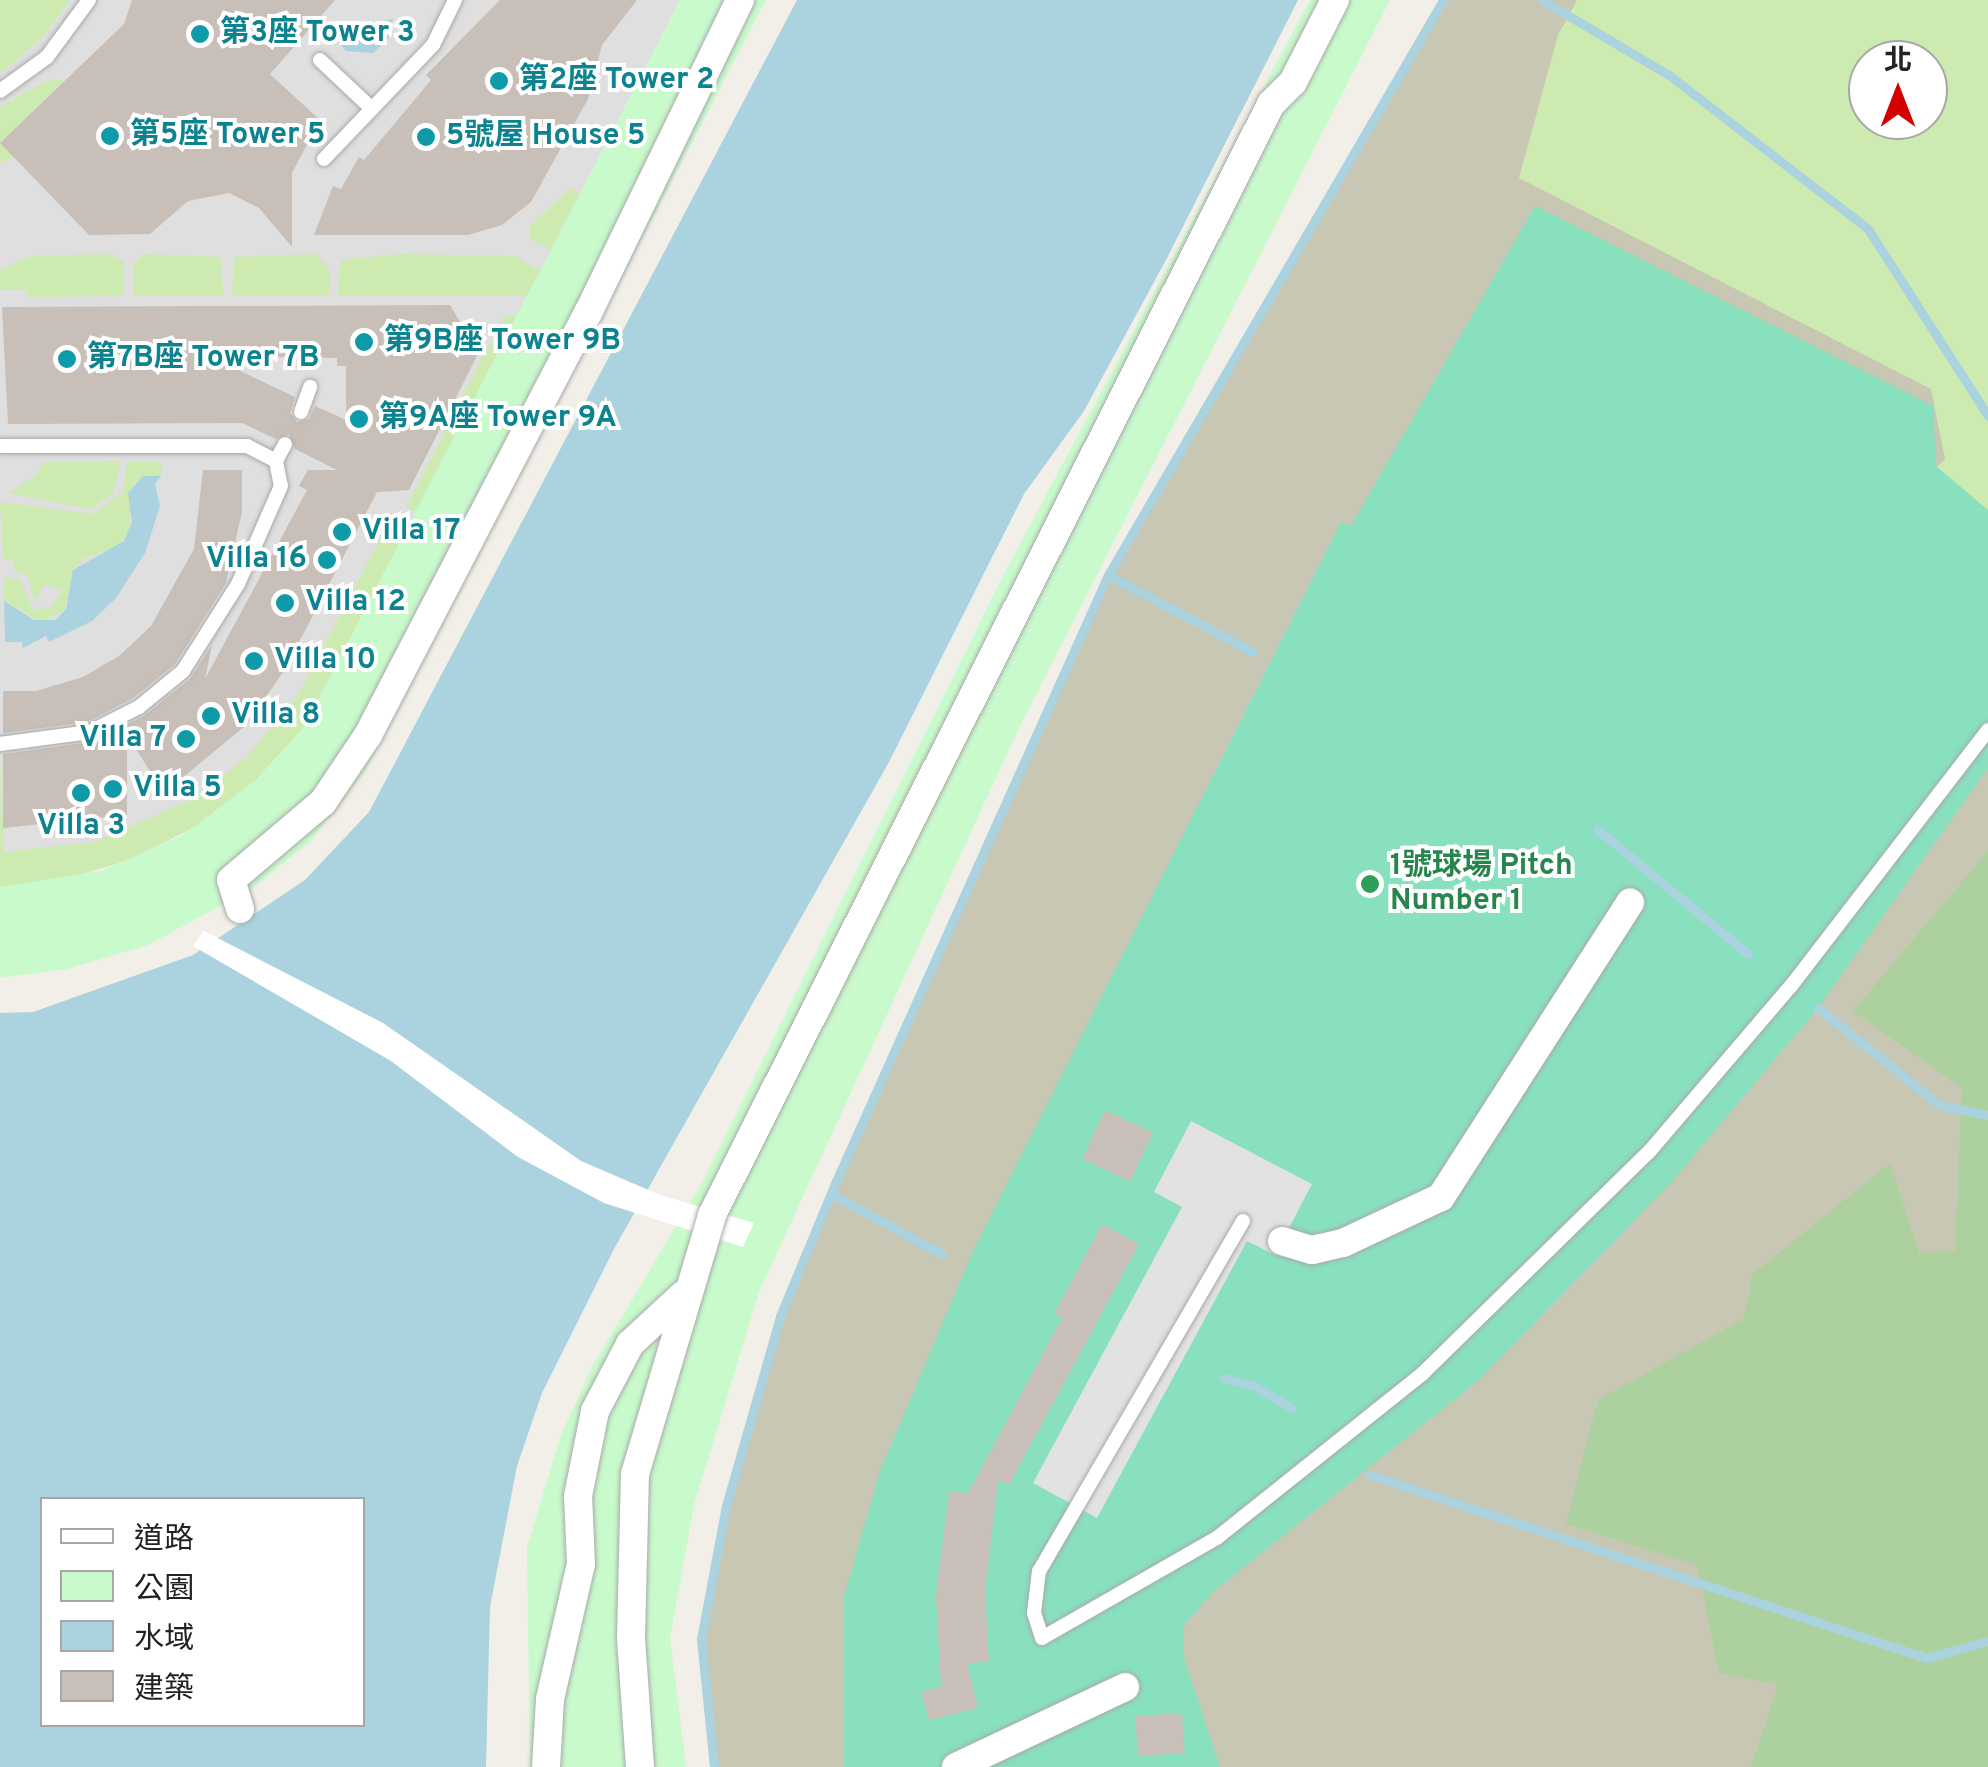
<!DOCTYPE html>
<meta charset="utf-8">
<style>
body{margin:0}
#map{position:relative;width:1988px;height:1767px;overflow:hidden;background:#f2efe9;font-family:Overpass,"Noto Sans TC",sans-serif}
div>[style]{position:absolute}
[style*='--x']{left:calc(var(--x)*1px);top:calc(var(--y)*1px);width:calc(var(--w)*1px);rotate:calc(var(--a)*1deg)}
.residential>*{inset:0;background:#e0dfdf}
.construction>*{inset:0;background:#c7c7b4}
.grass>*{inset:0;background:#cdebb0;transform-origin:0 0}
.forest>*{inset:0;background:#add19e}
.park>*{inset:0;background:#c8facc}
.pitch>*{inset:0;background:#88e0be}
.parking>*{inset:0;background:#e2e2e2}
.water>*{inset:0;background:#aad3df}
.pier>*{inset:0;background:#fff}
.stream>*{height:9px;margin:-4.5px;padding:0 4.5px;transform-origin:4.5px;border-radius:4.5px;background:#aad3df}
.building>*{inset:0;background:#c7bfb8;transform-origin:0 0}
.roads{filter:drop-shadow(0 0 2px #a9a9a9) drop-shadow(0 0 2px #a9a9a9)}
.lane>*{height:14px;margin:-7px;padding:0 7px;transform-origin:7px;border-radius:7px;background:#fff}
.street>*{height:28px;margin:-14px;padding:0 14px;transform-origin:14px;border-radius:14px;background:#fff}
.dots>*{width:28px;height:28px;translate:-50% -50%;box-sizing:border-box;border:5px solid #fff;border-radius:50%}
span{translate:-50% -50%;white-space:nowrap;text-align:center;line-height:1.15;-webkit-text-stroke:8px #fff;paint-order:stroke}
.culture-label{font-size:30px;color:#0d838f;font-weight:700}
.left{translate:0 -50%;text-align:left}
.right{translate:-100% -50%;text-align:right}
.leisure-label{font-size:30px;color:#27864d;font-weight:700}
.legend{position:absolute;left:40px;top:1497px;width:325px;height:230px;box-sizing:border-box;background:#fff;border:2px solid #a7a7a7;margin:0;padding:12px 18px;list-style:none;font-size:30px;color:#222}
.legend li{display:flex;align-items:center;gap:20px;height:50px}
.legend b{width:50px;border:2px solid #a7a7a7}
.north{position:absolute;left:1848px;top:40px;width:100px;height:100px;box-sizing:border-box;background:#fff;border:2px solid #a7a7a7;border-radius:50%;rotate:0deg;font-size:28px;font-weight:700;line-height:40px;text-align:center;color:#222}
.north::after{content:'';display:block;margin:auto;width:35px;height:45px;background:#d40000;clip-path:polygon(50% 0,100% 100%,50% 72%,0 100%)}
</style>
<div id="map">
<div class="residential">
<i style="clip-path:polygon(0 0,680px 0,354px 638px,256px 780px,0 887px)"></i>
</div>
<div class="construction">
<i style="clip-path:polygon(evenodd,1443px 0,1988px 0,1988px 1767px,714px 1767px,701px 1639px,726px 1506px,780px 1316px,836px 1181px,1108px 575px,1443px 0,1868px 60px,1928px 60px,1928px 120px,1868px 120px,1868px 60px)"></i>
</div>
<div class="grass">
<i style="clip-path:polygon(0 0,70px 0,42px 38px,0 74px)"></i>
<i style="clip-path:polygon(evenodd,1577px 0,1988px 0,1988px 625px,1872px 526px,1945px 459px,1931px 389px,1519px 178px,1558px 35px,1577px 0,1868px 60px,1928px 60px,1928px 120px,1868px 120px,1868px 60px)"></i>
<i style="clip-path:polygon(48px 80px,65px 80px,1px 142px,14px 156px,0 163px,0 107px)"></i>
<i style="clip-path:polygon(571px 187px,580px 196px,553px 251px,530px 239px,529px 227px)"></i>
<i style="clip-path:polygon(109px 254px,124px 262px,124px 296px,27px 297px,26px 290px,0 290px,0 270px,31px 256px)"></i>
<i style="clip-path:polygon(144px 254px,220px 257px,224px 295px,133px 296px,133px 263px)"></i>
<i style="clip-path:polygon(316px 254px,329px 269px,329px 295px,232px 295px,234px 257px)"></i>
<i style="clip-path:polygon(400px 254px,515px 256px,542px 272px,530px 296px,337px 295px,341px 260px)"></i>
<i style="clip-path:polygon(505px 316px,520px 316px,471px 410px,458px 403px)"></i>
<i style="left:453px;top:415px;width:13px;height:103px;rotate:27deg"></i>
<i style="clip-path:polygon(121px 461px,113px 494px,90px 509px,8px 493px,34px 477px,44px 462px)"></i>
<i style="clip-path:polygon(127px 462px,161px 462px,161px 476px,134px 482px,129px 533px,116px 548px,85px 558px,73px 570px,65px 610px,41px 622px,4px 601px,4px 577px,20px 580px,33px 610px,51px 607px,63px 589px,44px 585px,35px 601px,27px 576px,14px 570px,14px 560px,3px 559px,0 502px,92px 514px,123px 492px)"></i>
<i style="clip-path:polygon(388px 524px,408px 534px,368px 613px,304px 727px,256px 780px,205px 822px,129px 860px,59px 881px,0 887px,0 758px,4px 852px,94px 842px,193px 799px,248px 756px,297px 697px)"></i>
</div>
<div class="forest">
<i style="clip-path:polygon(1988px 851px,1988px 1767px,1751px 1767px,1778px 1684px,1719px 1673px,1697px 1565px,1566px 1524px,1598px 1400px,1743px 1319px,1753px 1274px,1890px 1163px,1919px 1253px,1955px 1251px,1962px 1088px,1853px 1011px)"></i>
</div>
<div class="park">
<i style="clip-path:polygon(680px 0,766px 0,365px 772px,312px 840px,252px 889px,148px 945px,67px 969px,0 978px,0 887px,101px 871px,183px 835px,256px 780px,304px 727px)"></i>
<i style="clip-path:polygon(1310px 0,1390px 0,1018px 730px,759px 1292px,694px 1505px,670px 1639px,686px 1767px,530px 1767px,527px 1547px,561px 1435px,592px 1367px,700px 1186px,1004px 574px)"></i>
</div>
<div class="pitch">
<i style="clip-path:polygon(1535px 206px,1933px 406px,1936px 466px,1988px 510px,1988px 768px,1818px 1008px,1670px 1184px,1479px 1380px,1215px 1590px,1184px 1625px,1183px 1655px,1220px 1767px,844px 1767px,844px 1596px,880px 1471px,973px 1251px,1341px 522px,1351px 526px)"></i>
</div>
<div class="parking">
<i style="clip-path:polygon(1191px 1121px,1312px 1184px,1275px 1255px,1247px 1241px,1097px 1518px,1033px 1483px,1182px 1207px,1154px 1192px)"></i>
</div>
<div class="water">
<i style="clip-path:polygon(evenodd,797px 0,1298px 0,1167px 258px,1084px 411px,1024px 494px,889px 762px,614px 1249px,542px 1393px,517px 1466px,490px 1607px,486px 1767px,0 1767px,0 1013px,33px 1012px,193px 955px,305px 880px,369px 812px,797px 0,42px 1500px,362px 1500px,362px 1724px,42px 1724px,42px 1500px)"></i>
<i style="clip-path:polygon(393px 19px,388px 39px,373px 53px,346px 51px,338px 42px,359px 24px)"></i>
<i style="clip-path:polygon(143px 476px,161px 476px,155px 484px,160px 506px,145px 553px,116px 598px,92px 621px,49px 642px,46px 636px,23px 648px,22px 642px,5px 642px,4px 601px,34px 620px,56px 620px,66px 609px,73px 570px,124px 541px,132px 522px,128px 493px)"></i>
</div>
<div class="pier">
<i style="clip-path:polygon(204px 931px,383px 1023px,581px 1161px,660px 1195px,754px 1223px,743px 1247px,604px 1203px,518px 1157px,391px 1061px,193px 946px)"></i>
</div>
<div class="stream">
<i style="--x:1542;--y:0;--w:147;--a:30.6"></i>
<i style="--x:1669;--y:75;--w:252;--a:37.7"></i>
<i style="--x:1868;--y:229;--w:222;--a:57.3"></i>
<i style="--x:1108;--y:575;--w:164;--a:28"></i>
<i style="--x:1598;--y:830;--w:195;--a:39.6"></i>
<i style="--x:1818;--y:1008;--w:155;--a:38.7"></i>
<i style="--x:1939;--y:1105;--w:50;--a:11.5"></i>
<i style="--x:831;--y:1194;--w:126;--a:28.4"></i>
<i style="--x:1224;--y:1378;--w:31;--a:15"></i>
<i style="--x:1254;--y:1386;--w:43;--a:30.7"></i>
<i style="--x:1370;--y:1475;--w:586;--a:18.19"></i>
<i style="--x:1927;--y:1658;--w:63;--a:-15.6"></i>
<i style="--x:714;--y:1767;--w:129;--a:-95.8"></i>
<i style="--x:701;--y:1639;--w:135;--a:-79.4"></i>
<i style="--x:726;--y:1506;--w:198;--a:-74.1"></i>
<i style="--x:780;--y:1316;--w:146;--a:-67.5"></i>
<i style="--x:836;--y:1181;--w:664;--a:-65.83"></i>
<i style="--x:1108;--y:575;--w:665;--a:-59.77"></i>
</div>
<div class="building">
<i style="clip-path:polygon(132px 0,335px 0,270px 74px,320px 120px,292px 173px,292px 247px,259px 208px,229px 193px,188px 201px,150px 234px,89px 235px,0 143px,124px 24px)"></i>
<i style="clip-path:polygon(500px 0,637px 0,602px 45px,588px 99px,531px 202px,502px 225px,468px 235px,314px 235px,333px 186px,341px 189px,359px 157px,364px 160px,431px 80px,426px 75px)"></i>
<i style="clip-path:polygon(evenodd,450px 305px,464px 328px,458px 338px,480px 350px,409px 490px,377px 492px,284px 671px,245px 726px,164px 793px,127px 735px,127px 815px,3px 828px,3px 754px,92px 742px,144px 716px,190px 679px,212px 645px,205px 679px,307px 490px,299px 486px,308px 470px,337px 470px,295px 449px,289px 434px,276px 439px,242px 423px,8px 424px,2px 307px,450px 305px,209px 356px,337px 358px,337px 366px,346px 366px,346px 420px,315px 406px,309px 419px,297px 422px,290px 413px,295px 397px,209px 356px)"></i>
<i style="clip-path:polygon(203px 470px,242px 470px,242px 512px,226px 583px,175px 664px,133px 698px,87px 722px,3px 733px,3px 691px,36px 691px,83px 677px,119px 656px,151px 626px,194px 549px)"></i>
<i style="left:1105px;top:1110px;width:53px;height:54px;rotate:25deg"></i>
<i style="clip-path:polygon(1102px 1224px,1139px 1244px,1009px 1485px,998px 1480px,985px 1592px,989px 1662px,967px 1663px,978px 1708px,929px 1720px,921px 1692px,941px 1687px,936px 1595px,949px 1491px,968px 1493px,1062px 1318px,1054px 1314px)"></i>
<i style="left:1182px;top:1713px;width:40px;height:47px;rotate:86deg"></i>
</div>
<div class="roads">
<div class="lane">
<i style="--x:320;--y:60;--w:71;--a:43.3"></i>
<i style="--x:0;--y:91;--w:58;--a:-35.9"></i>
<i style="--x:47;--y:57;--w:71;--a:-53.6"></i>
<i style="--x:324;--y:159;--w:158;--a:-46.3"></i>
<i style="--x:433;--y:45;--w:50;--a:-63.9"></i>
<i style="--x:301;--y:412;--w:27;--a:-70"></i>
<i style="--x:0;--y:446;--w:247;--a:0"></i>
<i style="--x:247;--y:446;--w:33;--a:27"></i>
<i style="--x:276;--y:461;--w:25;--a:79"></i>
<i style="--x:281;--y:486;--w:107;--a:113.7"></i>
<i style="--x:238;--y:584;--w:103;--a:122.3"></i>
<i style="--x:183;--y:671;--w:57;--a:140.7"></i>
<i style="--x:139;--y:707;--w:55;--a:153"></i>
<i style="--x:90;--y:732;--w:91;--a:172.4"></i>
<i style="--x:276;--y:461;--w:19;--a:-62"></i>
<i style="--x:1243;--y:1221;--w:405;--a:120.2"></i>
<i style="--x:1039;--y:1571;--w:42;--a:96.8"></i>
<i style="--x:1034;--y:1613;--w:26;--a:72"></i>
<i style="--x:1042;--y:1638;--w:203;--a:-29.8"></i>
<i style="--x:1218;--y:1537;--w:261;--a:-38.6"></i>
<i style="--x:1422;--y:1374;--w:318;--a:-44.4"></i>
<i style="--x:1649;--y:1152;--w:218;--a:-49.5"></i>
<i style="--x:1791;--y:986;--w:323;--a:-52.4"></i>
</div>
<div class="street">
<i style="--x:240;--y:909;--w:30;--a:-107"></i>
<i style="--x:231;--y:880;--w:121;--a:-40.3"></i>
<i style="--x:323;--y:802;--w:81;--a:-56.1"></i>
<i style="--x:368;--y:735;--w:476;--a:-62.5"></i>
<i style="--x:588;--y:313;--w:348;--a:-64.1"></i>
<i style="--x:1282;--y:1241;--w:31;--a:17"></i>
<i style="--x:1312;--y:1250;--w:32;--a:-13"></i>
<i style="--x:1343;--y:1243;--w:108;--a:-25.1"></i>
<i style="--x:1441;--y:1197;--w:350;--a:-57.3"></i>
<i style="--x:546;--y:1767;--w:68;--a:-86.6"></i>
<i style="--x:550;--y:1699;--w:139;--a:-77.1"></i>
<i style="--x:581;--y:1564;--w:68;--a:-92.5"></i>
<i style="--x:578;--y:1496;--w:87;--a:-78.7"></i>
<i style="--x:595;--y:1411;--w:76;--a:-62.4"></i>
<i style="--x:630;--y:1344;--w:72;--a:-42.8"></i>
<i style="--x:640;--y:1767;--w:130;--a:-94"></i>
<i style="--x:631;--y:1637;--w:163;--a:-88.6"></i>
<i style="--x:635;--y:1474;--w:270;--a:-73.4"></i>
<i style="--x:712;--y:1215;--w:1244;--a:-63.29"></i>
<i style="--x:1271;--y:104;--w:31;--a:-45"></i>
<i style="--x:1293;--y:82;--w:92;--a:-62.9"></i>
<i style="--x:956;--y:1767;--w:187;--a:-25.3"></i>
</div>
</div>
<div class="dots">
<i style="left:200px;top:34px;background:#0f9aa8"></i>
<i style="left:499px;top:81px;background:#0f9aa8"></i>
<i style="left:110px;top:136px;background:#0f9aa8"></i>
<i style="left:426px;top:137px;background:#0f9aa8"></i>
<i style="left:364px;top:342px;background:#0f9aa8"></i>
<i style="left:67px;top:359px;background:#0f9aa8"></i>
<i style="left:359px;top:419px;background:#0f9aa8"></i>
<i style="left:342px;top:532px;background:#0f9aa8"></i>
<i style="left:327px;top:560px;background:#0f9aa8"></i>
<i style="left:285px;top:603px;background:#0f9aa8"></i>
<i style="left:254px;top:661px;background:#0f9aa8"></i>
<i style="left:211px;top:716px;background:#0f9aa8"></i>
<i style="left:186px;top:739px;background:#0f9aa8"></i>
<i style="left:113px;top:789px;background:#0f9aa8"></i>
<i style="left:81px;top:793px;background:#0f9aa8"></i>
<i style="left:1370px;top:884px;background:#2e9e5b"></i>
</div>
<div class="culture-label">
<span class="left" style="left:220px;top:34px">第3座 Tower 3</span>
<span class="left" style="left:519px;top:81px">第2座 Tower 2</span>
<span class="left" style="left:130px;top:136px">第5座 Tower 5</span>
<span class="left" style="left:446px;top:137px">5號屋 House 5</span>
<span class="left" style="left:384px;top:342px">第9B座 Tower 9B</span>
<span class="left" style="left:87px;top:359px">第7B座 Tower 7B</span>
<span class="left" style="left:379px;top:419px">第9A座 Tower 9A</span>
<span class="left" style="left:362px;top:532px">Villa 17</span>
<span class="right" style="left:307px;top:560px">Villa 16</span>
<span class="left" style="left:305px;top:603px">Villa 12</span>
<span class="left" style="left:274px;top:661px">Villa 10</span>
<span class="left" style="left:231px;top:716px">Villa 8</span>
<span class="right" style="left:166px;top:739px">Villa 7</span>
<span class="left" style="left:133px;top:789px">Villa 5</span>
<span style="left:81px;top:827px">Villa 3</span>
</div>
<div class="leisure-label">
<span class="left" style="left:1390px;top:884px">1號球場 Pitch<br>Number 1</span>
</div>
<ul class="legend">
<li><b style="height:12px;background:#fff"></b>道路</li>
<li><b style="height:28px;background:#c8facc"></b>公園</li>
<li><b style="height:28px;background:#aad3df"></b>水域</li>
<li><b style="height:28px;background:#c7bfb8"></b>建築</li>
</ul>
<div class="north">北</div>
</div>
